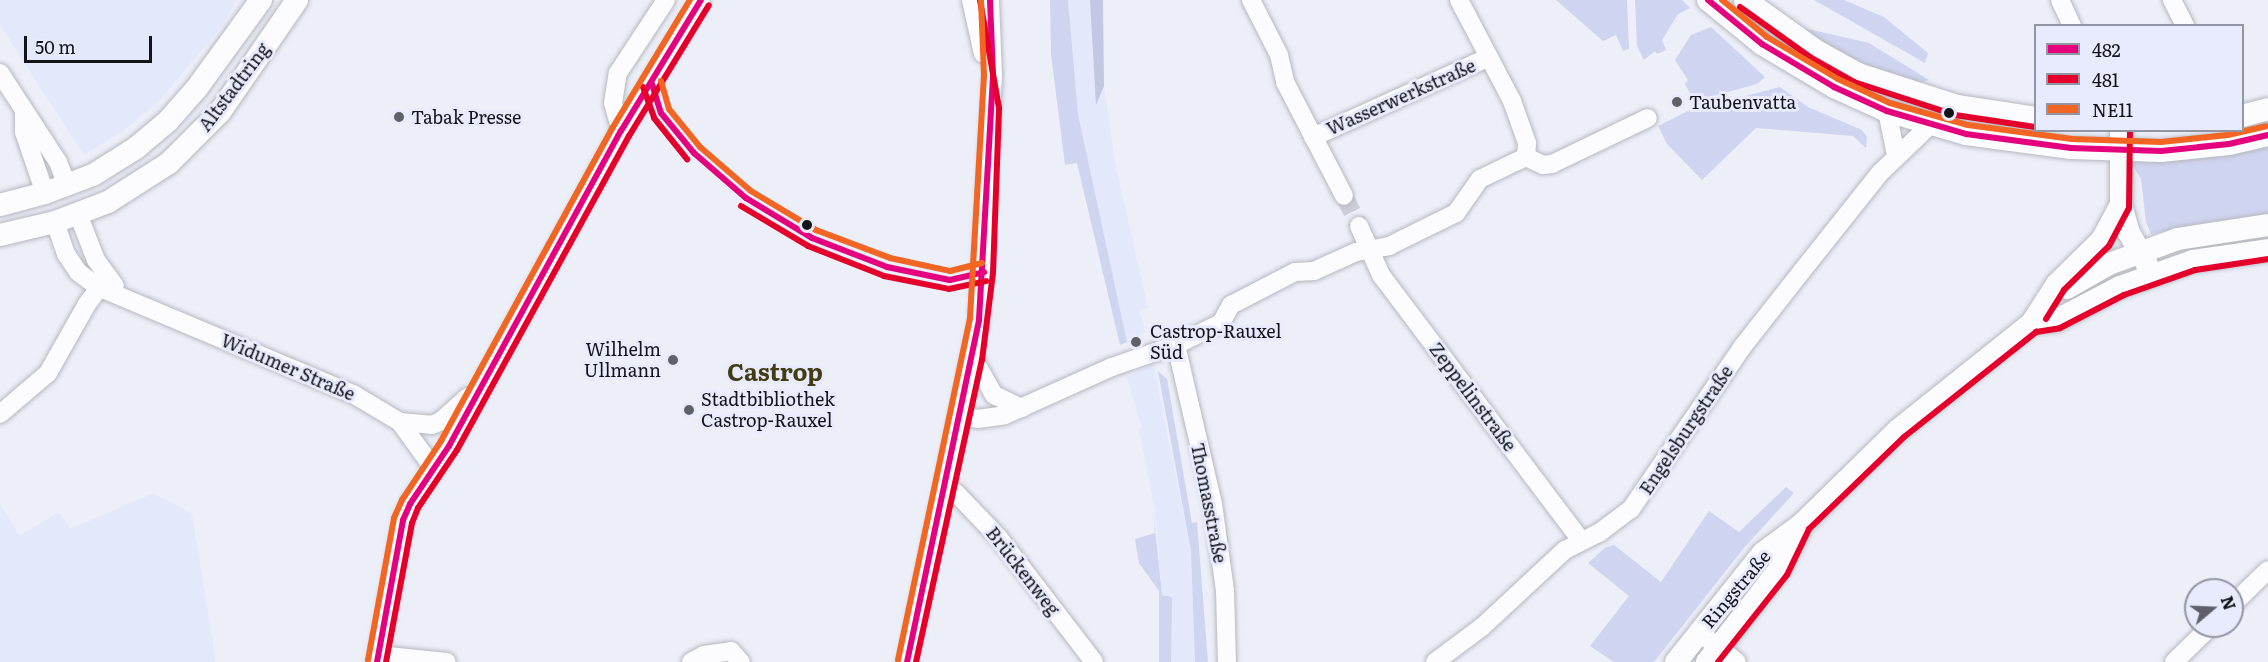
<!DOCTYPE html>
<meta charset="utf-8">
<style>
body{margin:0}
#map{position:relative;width:2268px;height:662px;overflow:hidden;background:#eceef8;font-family:Literata,serif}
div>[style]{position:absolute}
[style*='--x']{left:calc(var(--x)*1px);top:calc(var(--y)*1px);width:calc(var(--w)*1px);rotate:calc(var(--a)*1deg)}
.built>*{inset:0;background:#e4e8fb}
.green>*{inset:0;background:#cfd4f0}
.forest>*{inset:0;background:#c2c7e3}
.minor-tunnel>*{height:18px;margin-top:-9px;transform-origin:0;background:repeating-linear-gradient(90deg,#cbcdd7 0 18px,transparent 0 27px)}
.roads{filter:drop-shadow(0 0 2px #b6b8bf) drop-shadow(0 0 2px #b6b8bf)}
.minor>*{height:18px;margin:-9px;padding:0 9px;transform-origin:9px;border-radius:9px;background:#fcfcfe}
.major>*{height:22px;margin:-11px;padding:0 11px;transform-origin:11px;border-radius:11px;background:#fcfcfe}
.bus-1>*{height:6px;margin:-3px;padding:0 3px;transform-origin:3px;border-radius:3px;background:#e5007d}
.bus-2>*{height:6px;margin:-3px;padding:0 3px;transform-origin:3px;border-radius:3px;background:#e4002b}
.bus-3>*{height:6px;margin:-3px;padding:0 3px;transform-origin:3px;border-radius:3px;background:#f26522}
.dots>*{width:16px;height:16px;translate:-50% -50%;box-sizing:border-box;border:3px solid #e7ebfd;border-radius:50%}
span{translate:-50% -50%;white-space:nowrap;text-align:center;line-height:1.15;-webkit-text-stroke:6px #e7ebfd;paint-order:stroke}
.street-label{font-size:18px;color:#13141a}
.poi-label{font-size:18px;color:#13141a}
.left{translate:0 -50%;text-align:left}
.right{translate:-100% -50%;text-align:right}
.district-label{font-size:24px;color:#423c13;font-weight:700}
.legend{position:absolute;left:2034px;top:24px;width:210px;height:108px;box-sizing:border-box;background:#e7ebfd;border:2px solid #9295a2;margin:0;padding:8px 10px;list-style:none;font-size:18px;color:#13141a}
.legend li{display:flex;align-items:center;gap:12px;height:30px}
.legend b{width:30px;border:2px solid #9295a2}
.north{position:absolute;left:2184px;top:578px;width:60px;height:60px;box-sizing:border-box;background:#e7ebfd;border:2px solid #9295a2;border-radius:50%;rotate:71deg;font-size:16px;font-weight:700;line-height:24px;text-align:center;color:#13141a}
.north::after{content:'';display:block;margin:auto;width:21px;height:27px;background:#5f6068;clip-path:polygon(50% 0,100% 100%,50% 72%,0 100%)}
.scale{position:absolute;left:24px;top:36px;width:128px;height:27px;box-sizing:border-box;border:3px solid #13141a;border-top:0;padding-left:8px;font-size:18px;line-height:21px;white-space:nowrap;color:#13141a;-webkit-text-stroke:4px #e7ebfd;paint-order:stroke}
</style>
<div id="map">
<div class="built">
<i style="clip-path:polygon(0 0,237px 0,220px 28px,162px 98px,127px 128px,84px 155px,0 25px)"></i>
<i style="clip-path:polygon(1068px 0,1090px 0,1097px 102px,1104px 86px,1115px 163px,1148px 308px,1139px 310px,1145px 332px,1127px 342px,1078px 114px)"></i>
<i style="clip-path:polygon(1153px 364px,1191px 551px,1195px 662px,1171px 662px,1171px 597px,1162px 595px,1155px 510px,1139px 429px,1142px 428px,1127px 377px)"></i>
<i style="clip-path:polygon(154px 493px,192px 514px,216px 662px,0 662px,0 504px,20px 536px,59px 512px,70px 529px)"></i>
</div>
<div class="green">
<i style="clip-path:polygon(1050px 0,1068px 0,1078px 114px,1127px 342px,1120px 345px,1077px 163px,1065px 165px,1051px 54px)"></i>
<i style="clip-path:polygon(1556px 0,1627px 0,1629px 49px,1623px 51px,1616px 35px,1603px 41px)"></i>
<i style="clip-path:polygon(1635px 0,1682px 0,1690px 8px,1678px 14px,1662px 40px,1666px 50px,1657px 54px,1655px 51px,1644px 60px,1637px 46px)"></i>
<i style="clip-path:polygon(1814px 0,1844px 0,1884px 17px,1928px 53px,1925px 63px)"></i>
<i style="clip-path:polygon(1711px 27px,1765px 77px,1757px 84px,1694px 101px,1685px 84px,1688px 80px,1675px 60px,1691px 35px)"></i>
<i style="clip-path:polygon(1808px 29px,1869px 43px,1929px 80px,1920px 83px,1863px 65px,1805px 33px)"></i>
<i style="clip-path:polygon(1780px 87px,1808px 107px,1862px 130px,1867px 137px,1866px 148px,1853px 136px,1756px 128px,1702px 180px,1667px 144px,1658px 126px,1688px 111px)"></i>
<i style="clip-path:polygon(2268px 144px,2268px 215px,2214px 221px,2151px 234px,2146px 222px,2141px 179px,2129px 160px)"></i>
<i style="clip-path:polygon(1158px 371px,1167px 379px,1192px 523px,1197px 522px,1208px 662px,1195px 662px,1191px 551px)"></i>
<i style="clip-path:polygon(1786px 487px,1794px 493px,1743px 549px,1654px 662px,1614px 662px,1590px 646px,1629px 596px,1588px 563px,1606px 547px,1614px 545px,1661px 582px,1709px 511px,1739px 532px)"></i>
<i style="clip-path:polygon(1153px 510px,1162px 595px,1172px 597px,1171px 662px,1159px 662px,1159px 591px,1139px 563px,1135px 539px,1155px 533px)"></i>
</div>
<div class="forest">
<i style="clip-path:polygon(1090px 0,1103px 0,1104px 86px,1096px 105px)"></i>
</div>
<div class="minor-tunnel">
<i style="--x:1344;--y:196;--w:34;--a:63"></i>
</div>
<div class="roads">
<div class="minor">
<i style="--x:971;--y:0;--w:55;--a:77.5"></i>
<i style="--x:1251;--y:0;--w:62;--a:63"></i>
<i style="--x:1279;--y:55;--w:28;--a:77"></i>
<i style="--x:1285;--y:82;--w:128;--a:62.6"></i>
<i style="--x:1459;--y:0;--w:114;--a:62.3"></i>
<i style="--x:1512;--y:101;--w:45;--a:70.3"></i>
<i style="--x:1527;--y:143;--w:14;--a:94"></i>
<i style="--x:2060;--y:0;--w:29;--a:65"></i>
<i style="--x:2172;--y:0;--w:29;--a:63"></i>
<i style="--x:0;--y:73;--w:106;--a:56.9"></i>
<i style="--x:58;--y:162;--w:25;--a:69"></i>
<i style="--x:24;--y:111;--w:21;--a:90"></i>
<i style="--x:24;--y:132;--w:65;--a:71"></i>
<i style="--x:1887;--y:111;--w:45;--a:78.4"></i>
<i style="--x:621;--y:131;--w:29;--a:-106"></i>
<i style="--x:613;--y:103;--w:30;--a:-81"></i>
<i style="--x:618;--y:73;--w:87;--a:-56.7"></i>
<i style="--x:1313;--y:137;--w:193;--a:-24.4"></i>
<i style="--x:78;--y:214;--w:49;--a:68.6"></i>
<i style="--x:96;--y:260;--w:32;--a:54"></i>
<i style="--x:55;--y:222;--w:34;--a:71"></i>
<i style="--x:66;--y:254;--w:22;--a:56"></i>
<i style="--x:78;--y:272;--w:25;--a:37"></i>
<i style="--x:98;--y:287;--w:277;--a:22.8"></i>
<i style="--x:353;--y:394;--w:55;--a:30.8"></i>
<i style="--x:400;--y:422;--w:57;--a:54.3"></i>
<i style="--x:1359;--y:226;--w:54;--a:65.8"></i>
<i style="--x:1381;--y:275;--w:332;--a:53"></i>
<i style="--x:1176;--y:345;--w:163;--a:76.9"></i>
<i style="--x:1213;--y:504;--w:88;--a:82.1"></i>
<i style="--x:1225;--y:591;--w:71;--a:88.4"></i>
<i style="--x:973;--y:358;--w:43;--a:60.4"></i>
<i style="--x:994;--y:395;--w:31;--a:25"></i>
<i style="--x:0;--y:414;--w:63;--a:-40.5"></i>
<i style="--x:48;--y:373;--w:79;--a:-60.5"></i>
<i style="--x:87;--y:304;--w:34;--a:-53"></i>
<i style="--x:960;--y:416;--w:18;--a:9"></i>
<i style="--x:978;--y:419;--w:27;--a:-8"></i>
<i style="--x:1005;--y:415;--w:117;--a:-24.2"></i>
<i style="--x:1112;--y:367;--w:68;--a:-19"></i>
<i style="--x:1176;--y:345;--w:50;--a:-26.1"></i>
<i style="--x:1221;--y:323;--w:21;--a:-61"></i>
<i style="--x:1231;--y:305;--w:72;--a:-27.3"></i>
<i style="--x:1295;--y:272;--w:19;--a:-3"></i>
<i style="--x:1314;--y:271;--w:46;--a:-24.3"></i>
<i style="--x:1356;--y:252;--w:34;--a:-10"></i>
<i style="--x:1389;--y:246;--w:75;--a:-26.2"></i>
<i style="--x:1456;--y:213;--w:42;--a:-54.8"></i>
<i style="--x:1480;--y:179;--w:51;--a:-25.6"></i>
<i style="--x:1526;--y:157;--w:19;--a:25"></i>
<i style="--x:1543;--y:165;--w:9;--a:-6"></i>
<i style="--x:1552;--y:164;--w:106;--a:-25.6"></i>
<i style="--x:400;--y:422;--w:32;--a:5"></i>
<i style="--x:432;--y:425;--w:10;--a:-24"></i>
<i style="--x:441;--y:421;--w:36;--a:-42"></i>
<i style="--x:945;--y:488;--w:12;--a:24"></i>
<i style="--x:956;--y:493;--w:62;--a:46.3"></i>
<i style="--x:999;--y:538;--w:156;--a:52.5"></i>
<i style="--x:2232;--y:605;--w:50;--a:-44.2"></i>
<i style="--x:1699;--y:632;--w:48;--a:38.3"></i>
<i style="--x:378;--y:655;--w:69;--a:5.8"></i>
<i style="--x:377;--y:662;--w:144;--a:-79.6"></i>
<i style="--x:403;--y:520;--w:17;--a:-66"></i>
<i style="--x:410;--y:504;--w:70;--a:-56.1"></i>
<i style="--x:449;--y:446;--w:359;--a:-61.4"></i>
<i style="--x:621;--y:131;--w:153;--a:-58.6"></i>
<i style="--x:691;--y:662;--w:15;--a:-28"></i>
<i style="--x:704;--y:655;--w:27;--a:-8"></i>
<i style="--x:731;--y:651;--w:15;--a:48"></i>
<i style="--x:907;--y:662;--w:350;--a:-78.1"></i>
<i style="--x:979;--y:319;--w:244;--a:-86.7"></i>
<i style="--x:993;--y:75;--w:75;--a:-92.3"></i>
<i style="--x:1435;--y:662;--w:59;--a:-36.7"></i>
<i style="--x:1482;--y:627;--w:113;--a:-42.9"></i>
<i style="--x:1565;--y:550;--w:38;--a:-27"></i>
<i style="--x:1599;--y:533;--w:40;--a:-37"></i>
<i style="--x:1631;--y:509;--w:198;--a:-55.5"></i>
<i style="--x:1743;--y:346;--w:95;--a:-51.8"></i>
<i style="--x:1802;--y:271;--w:125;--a:-51.5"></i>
<i style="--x:1880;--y:173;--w:69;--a:-43.8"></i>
<i style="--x:2174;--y:662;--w:52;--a:-44.2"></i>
</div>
<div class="major">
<i style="--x:1708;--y:0;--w:70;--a:39.2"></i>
<i style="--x:1762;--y:44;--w:84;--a:30.8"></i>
<i style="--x:1834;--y:87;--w:58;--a:24.4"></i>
<i style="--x:1887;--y:111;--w:82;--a:16.2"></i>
<i style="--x:1966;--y:134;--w:106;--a:7.6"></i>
<i style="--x:2071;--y:148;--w:90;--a:1.9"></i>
<i style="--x:2161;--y:151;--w:68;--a:-5.9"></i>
<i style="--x:2229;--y:144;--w:40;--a:-13"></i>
<i style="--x:1745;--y:0;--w:86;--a:35.5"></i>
<i style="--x:1815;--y:50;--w:49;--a:29.2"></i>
<i style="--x:1858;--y:74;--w:104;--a:17.9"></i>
<i style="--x:1957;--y:106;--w:80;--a:8.6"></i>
<i style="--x:2242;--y:116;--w:27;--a:-15"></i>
<i style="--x:2121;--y:130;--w:75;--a:90"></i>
<i style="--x:2121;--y:205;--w:29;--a:74"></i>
<i style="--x:2129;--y:233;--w:36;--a:60"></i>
<i style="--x:0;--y:205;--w:47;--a:-14.9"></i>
<i style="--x:45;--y:193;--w:51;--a:-20.6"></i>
<i style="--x:93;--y:175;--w:51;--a:-32.1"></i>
<i style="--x:136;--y:148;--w:42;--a:-40.2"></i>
<i style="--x:168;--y:121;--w:44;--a:-48.7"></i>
<i style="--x:197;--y:88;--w:109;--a:-54"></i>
<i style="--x:0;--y:235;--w:57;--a:-13.3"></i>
<i style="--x:55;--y:222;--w:57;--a:-20.7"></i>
<i style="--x:108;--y:202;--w:72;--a:-32.6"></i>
<i style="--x:169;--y:163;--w:72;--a:-45"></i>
<i style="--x:220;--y:112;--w:136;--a:-55.5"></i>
<i style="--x:2067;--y:288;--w:48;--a:-29.7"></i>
<i style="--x:2109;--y:264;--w:73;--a:-19.9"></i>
<i style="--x:2178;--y:239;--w:91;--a:-8.8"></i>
<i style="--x:2032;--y:323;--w:25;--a:-7"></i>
<i style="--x:2057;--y:320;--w:71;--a:-27.6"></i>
<i style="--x:2120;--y:287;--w:77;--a:-19.6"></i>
<i style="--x:2193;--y:261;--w:76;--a:-8.3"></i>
<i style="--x:1676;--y:662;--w:139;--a:-51.4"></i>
<i style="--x:1763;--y:553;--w:49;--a:-36.6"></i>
<i style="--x:1802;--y:524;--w:134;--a:-44.4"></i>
<i style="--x:1898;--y:430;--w:171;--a:-38.6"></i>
<i style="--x:2032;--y:323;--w:46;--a:-57.3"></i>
<i style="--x:2057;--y:284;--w:63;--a:-44.4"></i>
<i style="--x:2102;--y:240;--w:40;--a:-62"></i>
<i style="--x:1707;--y:662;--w:117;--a:-52"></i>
<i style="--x:1779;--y:570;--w:47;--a:-63.4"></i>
</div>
</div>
<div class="bus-1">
<i style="--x:1708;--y:0;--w:70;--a:39.2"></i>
<i style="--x:1762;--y:44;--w:84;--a:30.8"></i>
<i style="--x:1834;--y:87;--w:58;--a:24.4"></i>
<i style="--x:1887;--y:111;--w:82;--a:16.2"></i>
<i style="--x:1966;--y:134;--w:106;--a:7.6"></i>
<i style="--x:2071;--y:148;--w:90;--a:1.9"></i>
<i style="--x:2161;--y:151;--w:68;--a:-5.9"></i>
<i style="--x:2229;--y:144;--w:40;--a:-13"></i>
<i style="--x:652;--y:84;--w:30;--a:73"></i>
<i style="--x:661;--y:113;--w:52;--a:50.5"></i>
<i style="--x:694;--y:153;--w:69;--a:40.9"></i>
<i style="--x:746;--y:198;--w:77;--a:31.2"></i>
<i style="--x:812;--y:238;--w:80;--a:21.1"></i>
<i style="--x:887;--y:267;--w:64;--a:11.7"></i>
<i style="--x:950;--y:280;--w:35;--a:-13"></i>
<i style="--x:377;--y:662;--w:144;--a:-79.6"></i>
<i style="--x:403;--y:520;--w:17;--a:-66"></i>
<i style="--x:410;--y:504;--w:70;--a:-56.1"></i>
<i style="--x:449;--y:446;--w:359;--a:-61.4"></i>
<i style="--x:621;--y:131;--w:153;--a:-58.6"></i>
<i style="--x:907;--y:662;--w:350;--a:-78.1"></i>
<i style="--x:979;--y:319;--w:244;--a:-86.7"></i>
<i style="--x:993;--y:75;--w:75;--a:-92.3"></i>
</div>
<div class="bus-2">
<i style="--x:1740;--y:7;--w:86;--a:35.5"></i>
<i style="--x:1810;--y:57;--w:51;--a:29.6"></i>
<i style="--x:1854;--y:82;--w:106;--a:18.1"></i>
<i style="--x:1955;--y:115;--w:81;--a:8.5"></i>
<i style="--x:643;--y:87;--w:33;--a:70"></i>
<i style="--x:654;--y:118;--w:53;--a:51.2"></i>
<i style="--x:741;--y:206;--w:78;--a:30.8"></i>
<i style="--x:808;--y:246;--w:82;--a:21.5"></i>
<i style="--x:884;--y:276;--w:66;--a:11.3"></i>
<i style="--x:949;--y:289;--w:38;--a:-12"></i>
<i style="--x:2046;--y:319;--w:34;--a:-58"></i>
<i style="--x:2064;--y:290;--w:63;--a:-44.4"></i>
<i style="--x:2109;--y:246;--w:43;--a:-62.2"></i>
<i style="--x:2129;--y:208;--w:78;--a:-89.3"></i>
<i style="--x:386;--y:662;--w:141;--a:-79.4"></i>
<i style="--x:412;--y:523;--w:16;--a:-68"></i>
<i style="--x:418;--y:508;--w:70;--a:-56.1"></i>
<i style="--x:457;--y:450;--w:358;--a:-61.3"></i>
<i style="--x:629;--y:136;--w:153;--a:-58.6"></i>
<i style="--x:916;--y:662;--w:309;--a:-77.7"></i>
<i style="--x:982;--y:360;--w:88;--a:-82.8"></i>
<i style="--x:993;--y:273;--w:165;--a:-87.9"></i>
<i style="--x:999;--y:108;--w:110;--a:-100"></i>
<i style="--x:1718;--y:662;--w:111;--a:-51.6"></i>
<i style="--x:1787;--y:575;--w:51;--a:-64.4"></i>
<i style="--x:1809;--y:529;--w:132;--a:-44.1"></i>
<i style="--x:1904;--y:437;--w:169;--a:-38.5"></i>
<i style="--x:2036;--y:332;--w:24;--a:-9"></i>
<i style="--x:2060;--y:328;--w:72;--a:-27.3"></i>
<i style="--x:2124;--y:295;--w:75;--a:-19.4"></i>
<i style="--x:2195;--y:270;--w:74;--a:-8.6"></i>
</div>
<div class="bus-3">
<i style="--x:1722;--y:0;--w:58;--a:39.4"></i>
<i style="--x:1767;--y:37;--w:82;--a:30.6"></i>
<i style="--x:1838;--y:79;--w:57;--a:24.8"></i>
<i style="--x:1890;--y:103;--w:81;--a:15.8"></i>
<i style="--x:1968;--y:125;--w:105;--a:7.7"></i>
<i style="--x:2072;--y:139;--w:89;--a:1.9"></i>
<i style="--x:2161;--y:142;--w:67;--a:-6"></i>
<i style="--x:2228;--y:135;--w:39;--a:-13"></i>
<i style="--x:661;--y:81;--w:29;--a:74"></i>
<i style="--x:669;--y:109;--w:49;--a:50.8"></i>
<i style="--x:700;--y:147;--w:67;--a:40.8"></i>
<i style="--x:751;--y:191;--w:76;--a:31"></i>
<i style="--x:816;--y:230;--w:79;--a:20.7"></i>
<i style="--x:890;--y:258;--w:61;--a:12.2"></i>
<i style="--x:950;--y:271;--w:33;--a:-14"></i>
<i style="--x:368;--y:660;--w:144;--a:-79.6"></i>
<i style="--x:394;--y:518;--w:20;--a:-66"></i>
<i style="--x:402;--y:500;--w:71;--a:-56.5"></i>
<i style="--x:441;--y:441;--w:358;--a:-61.3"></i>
<i style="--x:613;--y:127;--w:149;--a:-58.8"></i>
<i style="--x:898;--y:660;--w:349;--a:-78.1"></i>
<i style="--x:970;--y:318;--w:243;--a:-86.7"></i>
<i style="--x:984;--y:75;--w:75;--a:-92.3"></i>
</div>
<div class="dots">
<i style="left:1677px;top:102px;background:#5f6068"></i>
<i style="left:1949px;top:113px;background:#13141a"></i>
<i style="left:399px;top:117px;background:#5f6068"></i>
<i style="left:807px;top:225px;background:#13141a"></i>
<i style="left:1136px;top:342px;background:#5f6068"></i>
<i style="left:673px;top:360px;background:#5f6068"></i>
<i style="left:689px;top:410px;background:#5f6068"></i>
</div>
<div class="street-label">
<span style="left:234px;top:87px;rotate:-53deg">Altstadtring</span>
<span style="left:1401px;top:97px;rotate:-24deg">Wasserwerkstraße</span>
<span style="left:288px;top:367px;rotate:23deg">Widumer Straße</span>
<span style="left:1473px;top:397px;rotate:53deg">Zeppelinstraße</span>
<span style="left:1686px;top:430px;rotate:-56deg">Engelsburgstraße</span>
<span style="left:1209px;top:503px;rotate:79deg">Thomasstraße</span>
<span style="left:1023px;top:571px;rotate:52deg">Brückenweg</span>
<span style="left:1736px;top:589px;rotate:-50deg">Ringstraße</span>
</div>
<div class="poi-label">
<span class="left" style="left:1689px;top:102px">Taubenvatta</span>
<span class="left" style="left:411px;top:117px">Tabak Presse</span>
<span class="left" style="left:1150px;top:342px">Castrop-Rauxel<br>Süd</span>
<span class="right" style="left:661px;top:360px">Wilhelm<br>Ullmann</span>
<span class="left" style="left:701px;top:410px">Stadtbibliothek<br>Castrop-Rauxel</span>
</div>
<div class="district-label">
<span style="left:775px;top:371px">Castrop</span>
</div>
<ul class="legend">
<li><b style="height:8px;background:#e5007d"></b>482</li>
<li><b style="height:8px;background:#e4002b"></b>481</li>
<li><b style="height:8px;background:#f26522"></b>NE11</li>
</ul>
<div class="north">N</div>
<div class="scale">50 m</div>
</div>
